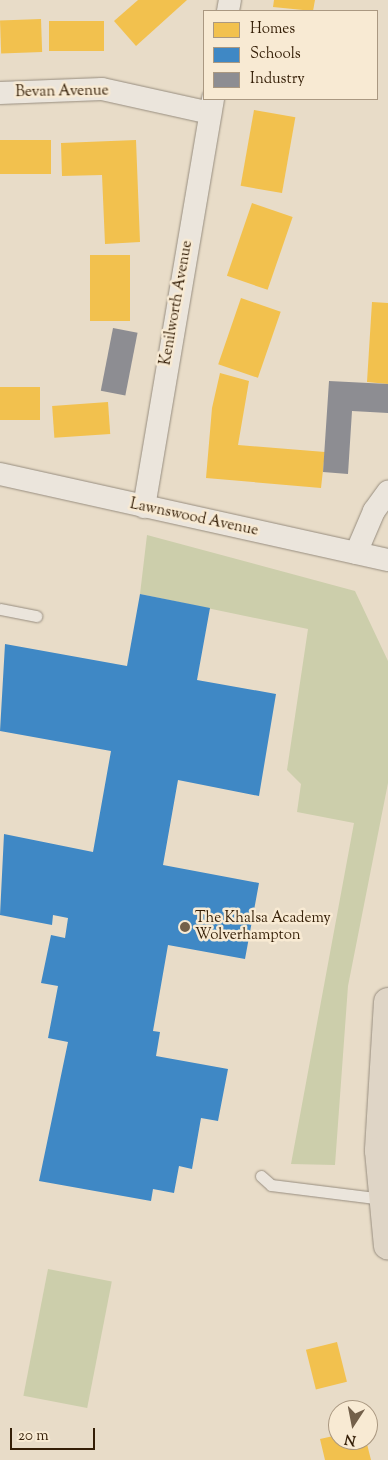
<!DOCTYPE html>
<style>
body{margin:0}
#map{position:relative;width:388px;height:1460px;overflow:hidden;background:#e8dcc8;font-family:"Sorts Mill Goudy",serif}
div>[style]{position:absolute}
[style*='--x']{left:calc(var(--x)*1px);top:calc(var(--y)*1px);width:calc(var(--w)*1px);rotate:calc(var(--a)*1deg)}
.green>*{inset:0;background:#ccceab;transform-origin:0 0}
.homes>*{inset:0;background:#f2c14e;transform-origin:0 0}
.schools>*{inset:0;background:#3f88c5}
.industry>*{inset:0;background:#8d8d92;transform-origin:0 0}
.roads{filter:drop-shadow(0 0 1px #978d7f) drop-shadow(0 0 1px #978d7f)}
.service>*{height:11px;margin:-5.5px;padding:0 5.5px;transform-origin:5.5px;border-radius:5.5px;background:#ebe5dc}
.minor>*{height:22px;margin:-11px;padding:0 11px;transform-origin:11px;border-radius:11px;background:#ebe5dc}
.primary>*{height:28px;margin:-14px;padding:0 14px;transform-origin:14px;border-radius:14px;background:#dfd5c6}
.dots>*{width:14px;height:14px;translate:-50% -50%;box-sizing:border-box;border:2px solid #f8ead3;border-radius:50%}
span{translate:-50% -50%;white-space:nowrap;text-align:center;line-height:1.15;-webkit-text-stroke:5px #f8ead3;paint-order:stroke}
.street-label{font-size:15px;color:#341e06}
.poi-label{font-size:15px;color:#341e06}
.left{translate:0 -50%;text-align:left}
.legend{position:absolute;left:203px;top:10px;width:175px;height:90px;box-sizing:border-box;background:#f8ead3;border:1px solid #aa9881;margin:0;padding:6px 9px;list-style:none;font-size:15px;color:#341e06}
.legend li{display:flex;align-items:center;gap:10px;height:25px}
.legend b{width:25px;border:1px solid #aa9881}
.north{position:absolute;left:328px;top:1400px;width:50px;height:50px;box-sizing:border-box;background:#f8ead3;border:1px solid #aa9881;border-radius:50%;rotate:191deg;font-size:14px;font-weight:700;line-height:20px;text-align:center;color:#341e06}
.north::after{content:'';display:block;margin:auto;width:18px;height:22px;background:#73604a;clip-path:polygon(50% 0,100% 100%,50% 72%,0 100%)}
.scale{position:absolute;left:10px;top:1428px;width:85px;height:22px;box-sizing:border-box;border:2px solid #341e06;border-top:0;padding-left:6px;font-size:15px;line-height:18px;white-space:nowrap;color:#341e06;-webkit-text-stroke:4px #f8ead3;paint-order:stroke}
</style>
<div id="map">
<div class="green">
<i style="clip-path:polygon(147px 535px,355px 591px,388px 661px,388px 783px,348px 986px,335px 1165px,291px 1164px,354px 823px,297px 812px,301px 784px,287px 770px,308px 629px,140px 594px)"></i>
<i style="left:48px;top:1269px;width:65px;height:129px;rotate:11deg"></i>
</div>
<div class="homes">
<i style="clip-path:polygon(138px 0,187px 0,136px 46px,114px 21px)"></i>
<i style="clip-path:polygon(274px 0,315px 0,313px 11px,273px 7px)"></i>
<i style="left:41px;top:19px;width:33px;height:41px;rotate:88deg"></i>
<i style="left:49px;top:21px;width:55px;height:30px"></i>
<i style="left:254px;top:110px;width:42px;height:77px;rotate:10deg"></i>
<i style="left:51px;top:140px;width:34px;height:51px;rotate:90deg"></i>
<i style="clip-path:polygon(136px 140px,140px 242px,105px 244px,102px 175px,62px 176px,61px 143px)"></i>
<i style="left:252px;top:203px;width:43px;height:77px;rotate:19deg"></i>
<i style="left:90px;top:255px;width:40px;height:66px"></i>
<i style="left:241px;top:298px;width:42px;height:70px;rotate:19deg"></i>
<i style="clip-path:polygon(372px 302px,388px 303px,388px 384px,367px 382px)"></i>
<i style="clip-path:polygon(220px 373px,249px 381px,238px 445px,325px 452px,321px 488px,206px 478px,212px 408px)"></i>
<i style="left:0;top:387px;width:40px;height:33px"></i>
<i style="left:108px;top:402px;width:32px;height:56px;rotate:86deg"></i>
<i style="left:337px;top:1342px;width:41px;height:32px;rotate:76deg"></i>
<i style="clip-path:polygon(338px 1435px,338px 1440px,351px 1440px,353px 1448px,367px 1444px,371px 1460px,325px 1460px,320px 1439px)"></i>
</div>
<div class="schools">
<i style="clip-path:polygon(140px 594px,210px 608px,197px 680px,276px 694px,259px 796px,178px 780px,163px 865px,259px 883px,245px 959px,168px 945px,153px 1031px,160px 1032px,156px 1056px,228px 1069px,218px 1121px,201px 1118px,192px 1169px,179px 1166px,174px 1193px,153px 1189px,151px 1201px,39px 1181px,68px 1042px,48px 1038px,58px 986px,41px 983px,51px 935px,65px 938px,68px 918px,53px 915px,52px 925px,0 915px,4px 834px,93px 852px,111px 751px,0 731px,5px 644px,127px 666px)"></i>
</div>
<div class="industry">
<i style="left:113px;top:328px;width:25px;height:64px;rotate:11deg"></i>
<i style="clip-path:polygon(329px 381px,388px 384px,388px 413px,352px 411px,348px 474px,323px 472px)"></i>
</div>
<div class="roads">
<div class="service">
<i style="--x:0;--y:609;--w:37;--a:11"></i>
<i style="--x:261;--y:1176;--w:13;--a:42"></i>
<i style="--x:271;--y:1185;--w:113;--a:7.1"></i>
</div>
<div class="minor">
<i style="--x:228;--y:11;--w:11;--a:-80"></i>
<i style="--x:0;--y:93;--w:102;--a:-2.2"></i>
<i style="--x:102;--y:89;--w:111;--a:12.5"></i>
<i style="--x:0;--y:474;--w:397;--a:12.5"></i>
<i style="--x:144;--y:507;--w:414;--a:-80.4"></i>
<i style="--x:356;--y:553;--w:46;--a:-66.8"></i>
<i style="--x:374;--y:511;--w:24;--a:-54"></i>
</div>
<div class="primary">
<i style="--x:388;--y:1002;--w:149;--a:93.5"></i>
<i style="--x:379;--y:1151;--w:95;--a:84.6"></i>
</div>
</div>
<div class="dots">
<i style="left:185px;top:927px;background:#73604a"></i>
</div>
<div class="street-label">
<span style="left:62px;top:92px;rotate:-1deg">Bevan Avenue</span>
<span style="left:177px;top:303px;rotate:-80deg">Kenilworth Avenue</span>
<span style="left:194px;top:518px;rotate:12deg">Lawnswood Avenue</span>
</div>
<div class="poi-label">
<span class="left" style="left:195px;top:927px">The Khalsa Academy<br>Wolverhampton</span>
</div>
<ul class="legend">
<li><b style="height:14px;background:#f2c14e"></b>Homes</li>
<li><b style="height:14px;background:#3f88c5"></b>Schools</li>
<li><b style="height:14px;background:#8d8d92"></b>Industry</li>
</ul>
<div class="north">N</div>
<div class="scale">20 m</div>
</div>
